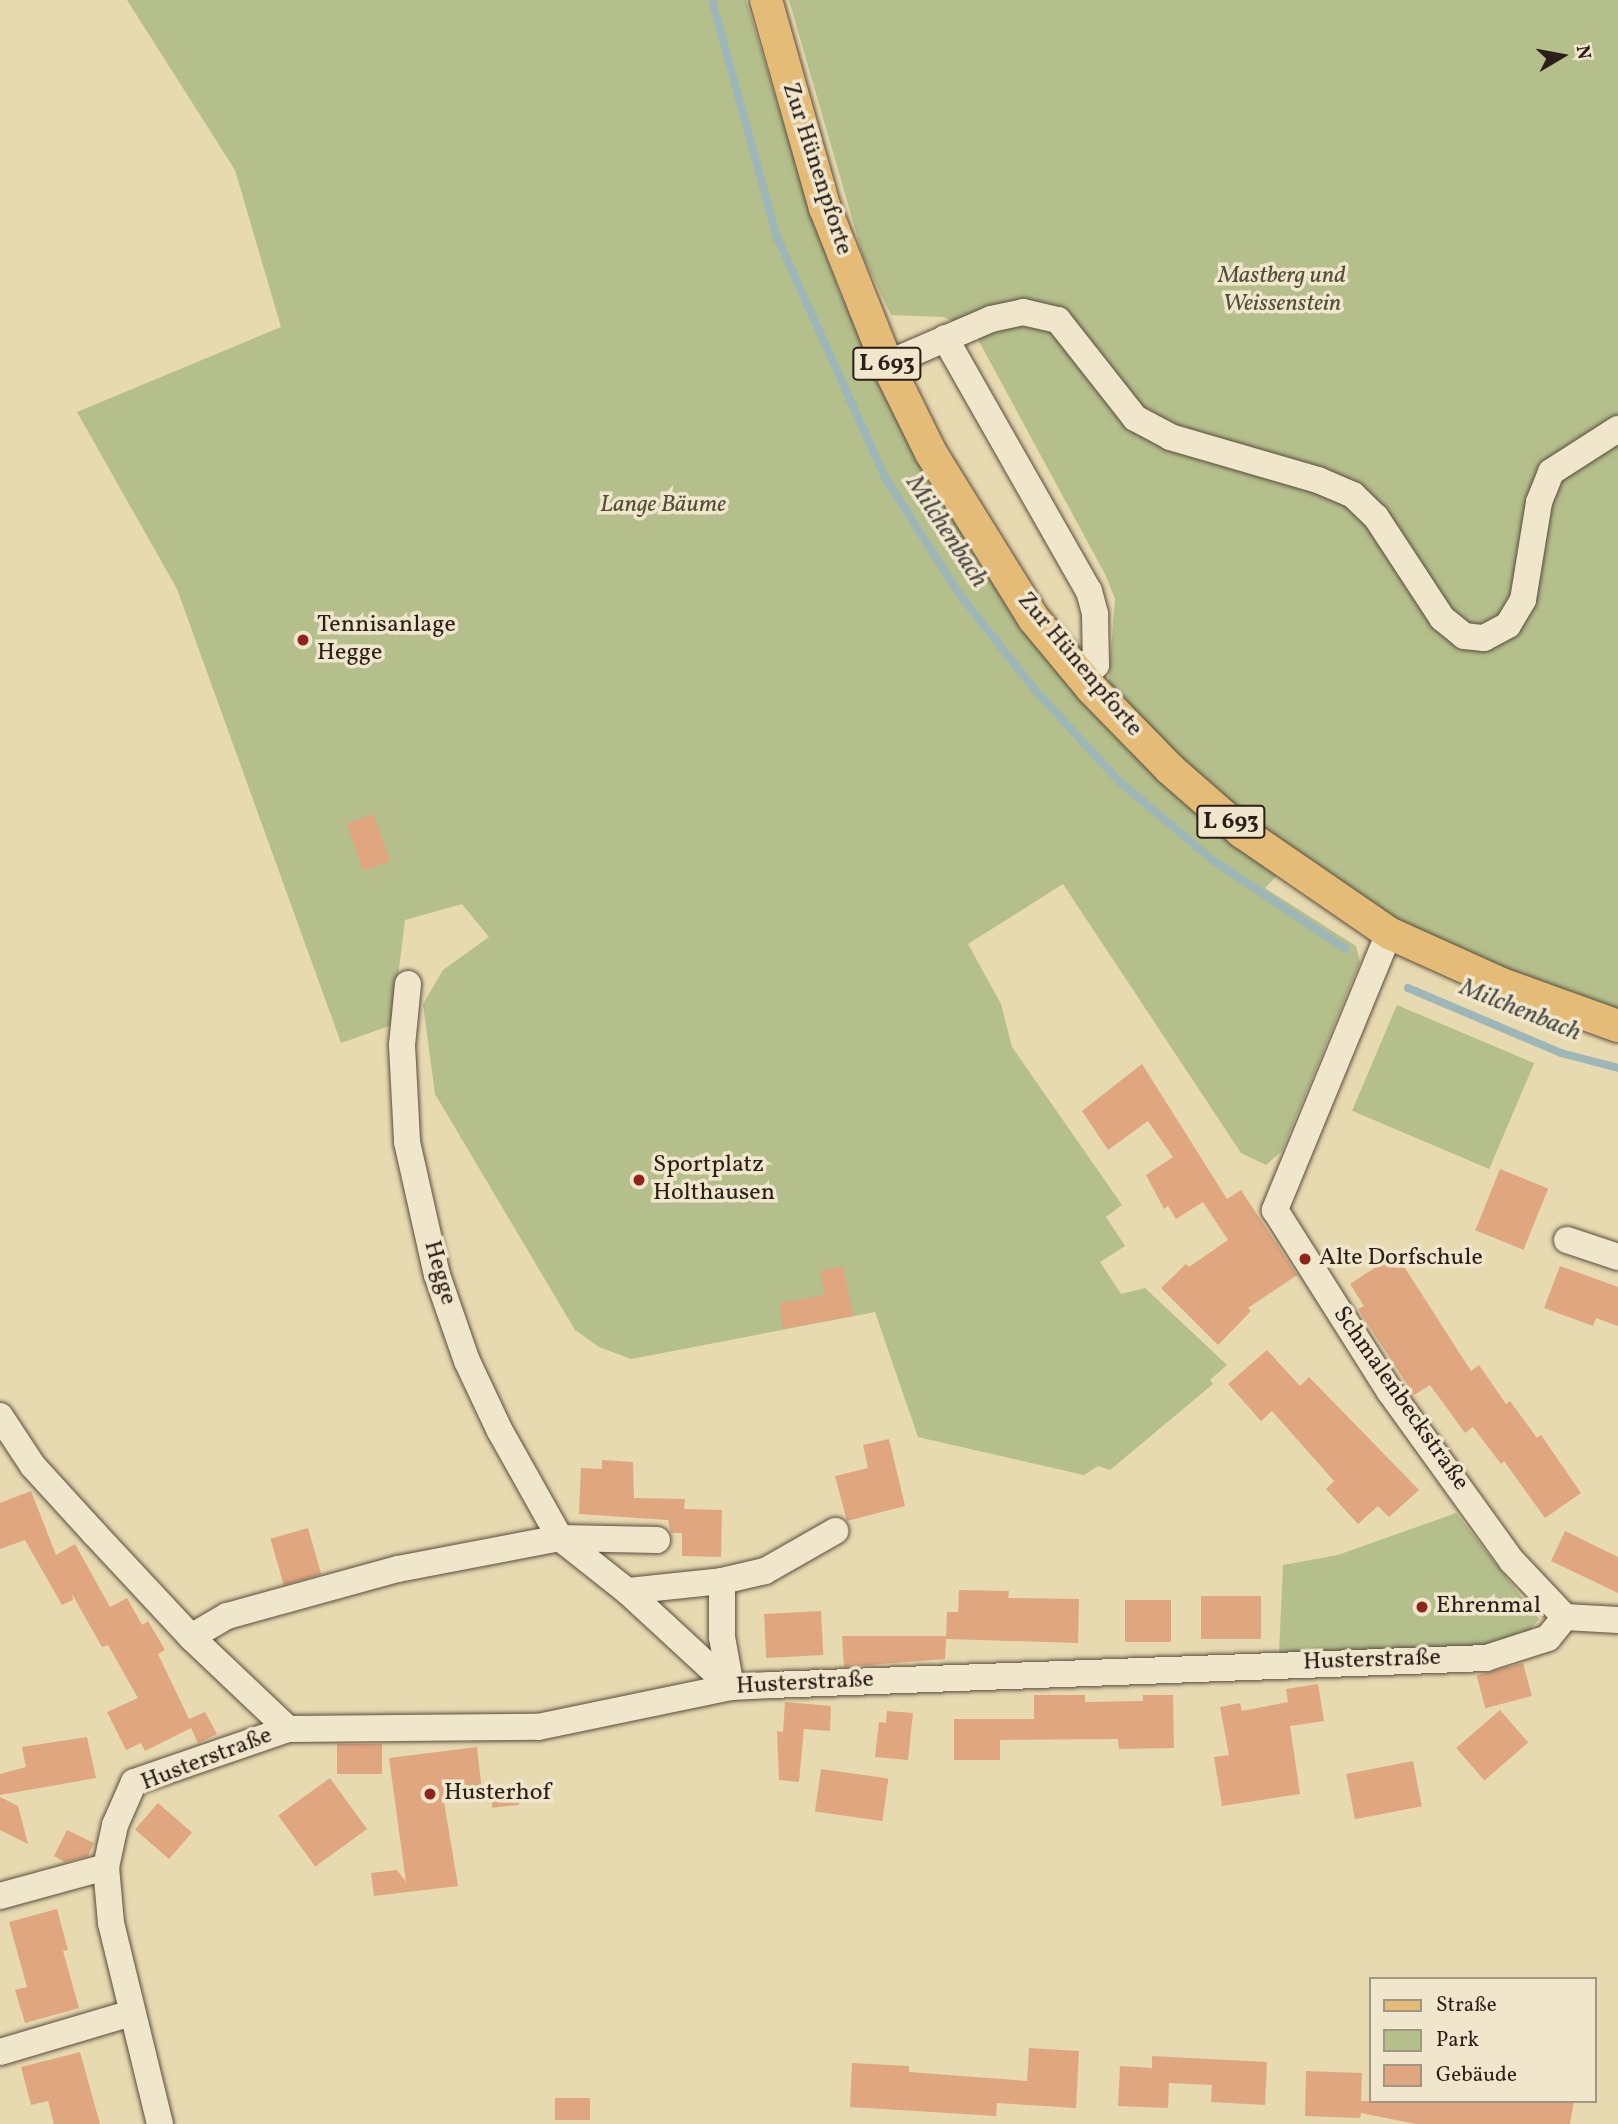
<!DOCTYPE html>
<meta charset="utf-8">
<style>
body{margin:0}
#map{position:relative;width:1618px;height:2124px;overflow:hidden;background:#e7d9b0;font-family:Vollkorn,serif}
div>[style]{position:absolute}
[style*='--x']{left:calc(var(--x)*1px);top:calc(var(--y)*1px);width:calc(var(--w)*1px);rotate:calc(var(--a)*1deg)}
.green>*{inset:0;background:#b4bf8c;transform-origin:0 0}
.stream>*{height:8px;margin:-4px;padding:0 4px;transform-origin:4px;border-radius:4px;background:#9db7b8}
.building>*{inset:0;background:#e0a67f;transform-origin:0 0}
.roads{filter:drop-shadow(0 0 2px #5a4c3d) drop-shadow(0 0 2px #5a4c3d)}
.minor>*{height:26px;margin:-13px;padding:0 13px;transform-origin:13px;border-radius:13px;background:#efe6cc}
.major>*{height:32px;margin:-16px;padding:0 16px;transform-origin:16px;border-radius:16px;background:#e4bc78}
.dots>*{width:19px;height:19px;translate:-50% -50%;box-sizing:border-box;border:4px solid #efe6cc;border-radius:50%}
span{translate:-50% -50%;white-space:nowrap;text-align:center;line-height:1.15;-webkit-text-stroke:7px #efe6cc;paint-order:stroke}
.shield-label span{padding:2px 5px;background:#efe6cc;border:2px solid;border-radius:5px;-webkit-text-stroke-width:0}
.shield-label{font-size:23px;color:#2b1d17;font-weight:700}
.street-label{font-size:24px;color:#2b1d17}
.park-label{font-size:24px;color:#544e3a;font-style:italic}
.poi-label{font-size:24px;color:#2b1d17}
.left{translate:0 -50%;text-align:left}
.water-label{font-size:26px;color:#4d4b47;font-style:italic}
.legend{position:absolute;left:1369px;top:1977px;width:228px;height:126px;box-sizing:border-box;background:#efe6cc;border:2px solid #a19684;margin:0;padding:9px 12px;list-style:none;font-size:21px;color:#2b1d17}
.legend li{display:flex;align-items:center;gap:14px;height:35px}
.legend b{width:35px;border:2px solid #a19684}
.north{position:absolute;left:1527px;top:21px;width:70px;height:70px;-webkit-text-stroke:5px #efe6cc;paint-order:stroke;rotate:80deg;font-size:19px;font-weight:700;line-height:28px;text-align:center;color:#2b1d17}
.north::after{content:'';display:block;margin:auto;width:24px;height:32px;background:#2b1d17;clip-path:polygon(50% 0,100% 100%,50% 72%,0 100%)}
</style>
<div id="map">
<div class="green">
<i style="clip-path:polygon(127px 0,746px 0,811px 213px,841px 296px,977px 536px,1107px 703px,1115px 599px,1106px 576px,974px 332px,944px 317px,891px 315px,863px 256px,789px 0,1618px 0,1618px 424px,1552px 487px,1618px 440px,1618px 1026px,1443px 958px,1288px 864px,1265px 888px,1356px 946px,1360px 962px,1282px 1151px,1266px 1165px,1241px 1153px,1063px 884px,968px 944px,1001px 1004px,1012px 1047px,1122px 1205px,1106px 1217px,1125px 1246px,1100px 1262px,1121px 1294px,1145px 1288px,1227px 1365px,1210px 1380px,1213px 1384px,1110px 1470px,1098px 1466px,1084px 1475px,918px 1437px,875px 1312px,631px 1359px,599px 1347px,575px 1330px,435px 1094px,423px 1004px,443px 970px,489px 937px,462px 904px,405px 920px,392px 1025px,341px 1043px,177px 589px,77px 412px,281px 327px,235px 170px)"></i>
<i style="left:1397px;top:1005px;width:149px;height:115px;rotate:23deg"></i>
<i style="clip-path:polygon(1456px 1513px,1539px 1619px,1521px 1640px,1469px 1651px,1279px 1654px,1283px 1565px,1338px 1555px)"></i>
</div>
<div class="stream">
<i style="--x:712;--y:0;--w:246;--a:74.7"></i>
<i style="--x:777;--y:237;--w:263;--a:65.8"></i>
<i style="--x:885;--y:477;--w:135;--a:57.7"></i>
<i style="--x:957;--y:591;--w:126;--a:51.8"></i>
<i style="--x:1035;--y:690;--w:125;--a:47.3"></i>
<i style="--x:1120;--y:782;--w:119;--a:40.2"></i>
<i style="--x:1211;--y:859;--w:162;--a:33.7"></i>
<i style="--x:1408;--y:988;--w:166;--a:23"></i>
<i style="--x:1561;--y:1053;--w:59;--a:14.7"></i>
</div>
<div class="building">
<i style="left:374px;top:814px;width:50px;height:29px;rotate:71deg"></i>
<i style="clip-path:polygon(1142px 1064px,1227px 1199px,1241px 1190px,1297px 1275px,1248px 1308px,1251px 1311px,1218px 1345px,1161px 1288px,1186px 1264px,1189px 1267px,1228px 1240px,1203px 1202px,1176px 1219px,1168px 1206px,1164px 1209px,1146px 1175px,1173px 1157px,1148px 1121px,1108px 1150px,1082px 1111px)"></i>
<i style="left:1500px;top:1169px;width:52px;height:66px;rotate:22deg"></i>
<i style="clip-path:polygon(1396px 1254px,1471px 1371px,1479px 1365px,1506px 1404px,1510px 1401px,1537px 1438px,1541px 1435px,1581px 1493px,1545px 1518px,1504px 1461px,1501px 1464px,1473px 1427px,1465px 1433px,1430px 1385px,1414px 1395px,1358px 1309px,1364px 1306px,1350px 1284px)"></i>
<i style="clip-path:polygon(843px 1266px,853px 1316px,783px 1329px,779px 1303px,825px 1295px,820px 1271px)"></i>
<i style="clip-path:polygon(1560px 1266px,1618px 1287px,1618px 1326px,1596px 1318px,1593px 1326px,1544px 1308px)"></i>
<i style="clip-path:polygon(1267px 1350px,1300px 1386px,1309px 1377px,1419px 1490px,1389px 1517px,1378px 1506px,1358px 1524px,1326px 1489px,1334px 1481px,1272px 1411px,1261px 1421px,1228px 1384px)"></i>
<i style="clip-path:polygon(889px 1439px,905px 1506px,847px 1521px,835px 1476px,868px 1468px,863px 1445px)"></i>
<i style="clip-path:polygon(602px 1460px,633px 1462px,634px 1498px,685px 1499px,684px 1509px,722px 1510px,721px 1557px,682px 1556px,682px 1533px,671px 1533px,668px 1520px,579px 1514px,581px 1468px,602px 1469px)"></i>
<i style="clip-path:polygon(31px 1491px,56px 1555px,75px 1544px,110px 1607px,127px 1598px,142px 1625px,148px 1621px,165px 1650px,158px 1654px,189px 1719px,205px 1712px,217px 1734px,198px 1743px,191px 1728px,145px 1751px,141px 1743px,126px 1750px,107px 1712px,138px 1698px,108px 1645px,102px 1647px,72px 1594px,73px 1600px,62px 1605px,25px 1540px,0 1549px,0 1503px)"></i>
<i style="left:308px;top:1528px;width:48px;height:39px;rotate:74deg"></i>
<i style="clip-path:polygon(1565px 1531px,1618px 1557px,1618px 1593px,1551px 1561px)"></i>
<i style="clip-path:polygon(959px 1590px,1009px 1591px,1008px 1598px,1079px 1599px,1078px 1643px,946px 1639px,945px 1659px,844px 1667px,842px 1636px,946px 1636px,947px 1612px,958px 1612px)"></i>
<i style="left:1201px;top:1596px;width:60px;height:43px"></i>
<i style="left:1125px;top:1600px;width:46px;height:42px"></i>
<i style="left:821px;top:1611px;width:44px;height:57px;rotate:87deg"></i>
<i style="left:1523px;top:1663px;width:34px;height:48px;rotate:75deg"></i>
<i style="clip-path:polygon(1318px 1684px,1324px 1721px,1290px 1726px,1300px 1794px,1222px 1806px,1214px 1757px,1229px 1755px,1220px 1707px,1240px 1703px,1242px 1711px,1288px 1702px,1286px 1689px)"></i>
<i style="clip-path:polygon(1034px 1695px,1085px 1695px,1085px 1702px,1143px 1701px,1143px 1695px,1173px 1695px,1174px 1748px,1119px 1749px,1118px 1739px,1000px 1740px,1000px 1760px,954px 1760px,954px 1719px,1034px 1719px)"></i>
<i style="clip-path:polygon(785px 1702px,831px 1706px,830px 1731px,804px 1729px,799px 1782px,779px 1780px,777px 1731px,783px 1732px)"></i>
<i style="left:1500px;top:1710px;width:43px;height:58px;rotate:49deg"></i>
<i style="clip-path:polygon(887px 1711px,913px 1713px,908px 1760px,875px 1757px,879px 1722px,886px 1723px)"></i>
<i style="clip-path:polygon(87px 1737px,96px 1778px,0 1795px,0 1774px,26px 1767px,22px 1747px)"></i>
<i style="left:337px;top:1744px;width:45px;height:30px"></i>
<i style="clip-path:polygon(477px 1747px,482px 1791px,443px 1796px,458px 1886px,374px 1896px,371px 1873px,397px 1870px,406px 1882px,389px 1758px)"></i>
<i style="left:1413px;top:1761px;width:46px;height:68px;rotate:79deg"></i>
<i style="left:821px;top:1769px;width:68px;height:43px;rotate:8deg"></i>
<i style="left:330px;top:1778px;width:63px;height:64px;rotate:54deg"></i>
<i style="left:517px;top:1785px;width:20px;height:27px;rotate:84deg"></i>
<i style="clip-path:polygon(0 1797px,18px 1806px,28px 1844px,0 1830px)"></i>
<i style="left:158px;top:1803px;width:45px;height:35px;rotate:41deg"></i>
<i style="clip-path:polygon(67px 1830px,94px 1843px,88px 1856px,65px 1862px,54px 1856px)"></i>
<i style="clip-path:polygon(57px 1909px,68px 1950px,63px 1951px,79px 2008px,25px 2023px,15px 1990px,27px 1987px,9px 1922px)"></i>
<i style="clip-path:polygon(1029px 2048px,1079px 2051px,1076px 2108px,997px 2103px,996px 2116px,850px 2107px,852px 2063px,909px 2066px,909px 2072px,1027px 2081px)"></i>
<i style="clip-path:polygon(80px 2052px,100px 2124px,54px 2124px,48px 2101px,31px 2105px,21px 2067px)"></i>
<i style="clip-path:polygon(1152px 2056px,1267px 2062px,1265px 2105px,1211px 2102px,1212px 2085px,1169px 2083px,1168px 2108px,1118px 2106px,1120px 2066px,1152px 2068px)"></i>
<i style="clip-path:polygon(1306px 2071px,1362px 2073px,1361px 2101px,1574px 2101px,1570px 2124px,1416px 2124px,1361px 2113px,1360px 2118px,1305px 2116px)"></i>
<i style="left:555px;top:2098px;width:35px;height:22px"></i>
</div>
<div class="roads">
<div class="minor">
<i style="--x:945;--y:338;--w:291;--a:60.4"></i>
<i style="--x:1089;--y:591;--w:24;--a:75"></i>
<i style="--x:1095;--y:614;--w:51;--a:88.9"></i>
<i style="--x:1096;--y:665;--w:18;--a:135"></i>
<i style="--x:887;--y:364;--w:113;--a:-23.4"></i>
<i style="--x:991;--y:319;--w:33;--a:-12"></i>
<i style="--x:1023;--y:312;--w:36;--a:13"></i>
<i style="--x:1058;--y:320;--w:125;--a:51.8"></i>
<i style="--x:1135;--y:418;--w:40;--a:28"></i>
<i style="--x:1170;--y:437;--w:154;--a:16.2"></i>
<i style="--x:1318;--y:480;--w:38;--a:23"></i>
<i style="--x:1353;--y:495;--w:32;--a:44"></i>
<i style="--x:1376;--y:517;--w:121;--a:56.8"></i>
<i style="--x:1442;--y:618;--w:28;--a:39"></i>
<i style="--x:1464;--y:636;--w:20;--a:6"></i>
<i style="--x:1484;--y:638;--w:27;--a:-28"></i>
<i style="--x:1508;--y:625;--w:29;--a:-59"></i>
<i style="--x:1523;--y:600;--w:99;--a:-80.7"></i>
<i style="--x:1539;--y:502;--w:32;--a:-68"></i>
<i style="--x:1551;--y:472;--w:80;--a:-32.7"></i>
<i style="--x:1389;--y:933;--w:300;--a:112.4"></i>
<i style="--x:1275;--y:1210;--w:215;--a:57.7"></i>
<i style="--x:1390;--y:1392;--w:208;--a:54.2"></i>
<i style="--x:1512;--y:1561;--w:77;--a:46.6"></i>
<i style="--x:408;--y:984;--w:61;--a:95.6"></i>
<i style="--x:402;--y:1045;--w:97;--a:87"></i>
<i style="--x:407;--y:1142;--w:136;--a:77.3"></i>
<i style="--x:437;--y:1275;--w:91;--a:70.8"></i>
<i style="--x:467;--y:1361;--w:77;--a:64.8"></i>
<i style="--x:500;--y:1431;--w:123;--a:60.7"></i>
<i style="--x:560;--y:1538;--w:97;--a:1.2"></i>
<i style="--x:1567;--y:1240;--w:54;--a:18.4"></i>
<i style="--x:0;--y:1416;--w:60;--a:56.6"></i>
<i style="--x:33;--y:1466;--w:92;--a:47.6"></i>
<i style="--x:95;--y:1534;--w:141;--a:47"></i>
<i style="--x:191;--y:1637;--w:134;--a:43.5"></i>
<i style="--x:627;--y:1591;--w:96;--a:-6"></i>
<i style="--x:1565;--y:1617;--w:53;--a:3.2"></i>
<i style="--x:191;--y:1637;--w:42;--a:-30.3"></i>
<i style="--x:227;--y:1616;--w:177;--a:-15.4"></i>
<i style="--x:398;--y:1569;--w:165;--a:-10.8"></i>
<i style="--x:560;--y:1538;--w:85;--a:38.3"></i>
<i style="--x:627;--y:1591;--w:142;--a:42.7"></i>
<i style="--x:731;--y:1687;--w:51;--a:-100.2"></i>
<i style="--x:722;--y:1637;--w:56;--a:-90"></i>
<i style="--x:722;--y:1581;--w:44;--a:-13.1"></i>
<i style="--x:765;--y:1571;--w:81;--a:-29.7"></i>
<i style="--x:0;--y:1896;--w:110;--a:-15.3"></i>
<i style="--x:0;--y:2052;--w:138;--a:-16.5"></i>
<i style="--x:160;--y:2124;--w:207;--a:-103.7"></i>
<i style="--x:111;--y:1923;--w:56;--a:-95.1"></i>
<i style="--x:106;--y:1867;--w:43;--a:-77.9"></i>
<i style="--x:115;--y:1825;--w:47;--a:-66.2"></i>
<i style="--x:134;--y:1782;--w:163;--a:-19"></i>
<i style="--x:288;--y:1729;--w:250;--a:-0.5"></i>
<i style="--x:538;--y:1727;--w:197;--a:-11.7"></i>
<i style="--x:731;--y:1687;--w:40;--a:-2.9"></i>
<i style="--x:771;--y:1685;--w:716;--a:-2.16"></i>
<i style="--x:1486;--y:1658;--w:65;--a:-17.9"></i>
<i style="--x:1548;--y:1638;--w:27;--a:-51"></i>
</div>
<div class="major">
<i style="--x:766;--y:0;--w:216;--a:74.2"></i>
<i style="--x:825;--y:208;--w:168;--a:68.3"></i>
<i style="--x:887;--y:364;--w:99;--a:63.7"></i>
<i style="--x:931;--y:453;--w:195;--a:58.2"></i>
<i style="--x:1034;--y:619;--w:89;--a:50.4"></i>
<i style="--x:1091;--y:688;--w:113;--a:45.7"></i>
<i style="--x:1170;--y:769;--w:96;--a:41.2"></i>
<i style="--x:1242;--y:832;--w:178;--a:34.5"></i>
<i style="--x:1389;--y:933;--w:124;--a:24.3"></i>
<i style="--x:1502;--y:984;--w:123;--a:19.9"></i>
</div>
</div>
<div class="dots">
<i style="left:303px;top:640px;background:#8f2418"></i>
<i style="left:639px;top:1180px;background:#8f2418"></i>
<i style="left:1305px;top:1259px;background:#8f2418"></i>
<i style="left:1422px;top:1607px;background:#8f2418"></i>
<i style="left:430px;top:1794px;background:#8f2418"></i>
</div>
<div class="shield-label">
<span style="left:887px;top:364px">L 693</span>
<span style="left:1231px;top:822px">L 693</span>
</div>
<div class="street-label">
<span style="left:816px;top:169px;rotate:72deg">Zur Hünenpforte</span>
<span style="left:1079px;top:665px;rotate:50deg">Zur Hünenpforte</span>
<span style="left:439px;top:1273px;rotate:74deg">Hegge</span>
<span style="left:1400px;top:1399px;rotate:55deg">Schmalenbeckstraße</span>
<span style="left:1372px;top:1661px;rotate:-2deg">Husterstraße</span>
<span style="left:805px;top:1684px;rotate:-3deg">Husterstraße</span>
<span style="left:207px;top:1760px;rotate:-21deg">Husterstraße</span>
</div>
<div class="park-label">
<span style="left:1282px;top:291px">Mastberg und<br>Weissenstein</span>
<span style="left:663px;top:506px">Lange Bäume</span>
</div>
<div class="poi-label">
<span class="left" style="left:317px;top:640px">Tennisanlage<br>Hegge</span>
<span class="left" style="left:653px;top:1180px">Sportplatz<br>Holthausen</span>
<span class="left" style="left:1319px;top:1259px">Alte Dorfschule</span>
<span class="left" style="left:1436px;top:1607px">Ehrenmal</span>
<span class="left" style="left:444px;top:1794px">Husterhof</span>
</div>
<div class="water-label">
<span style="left:946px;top:532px;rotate:57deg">Milchenbach</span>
<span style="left:1520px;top:1011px;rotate:22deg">Milchenbach</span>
</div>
<ul class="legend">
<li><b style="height:9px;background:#e4bc78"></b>Straße</li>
<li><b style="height:19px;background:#b4bf8c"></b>Park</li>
<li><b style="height:19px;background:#e0a67f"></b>Gebäude</li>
</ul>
<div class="north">N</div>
</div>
